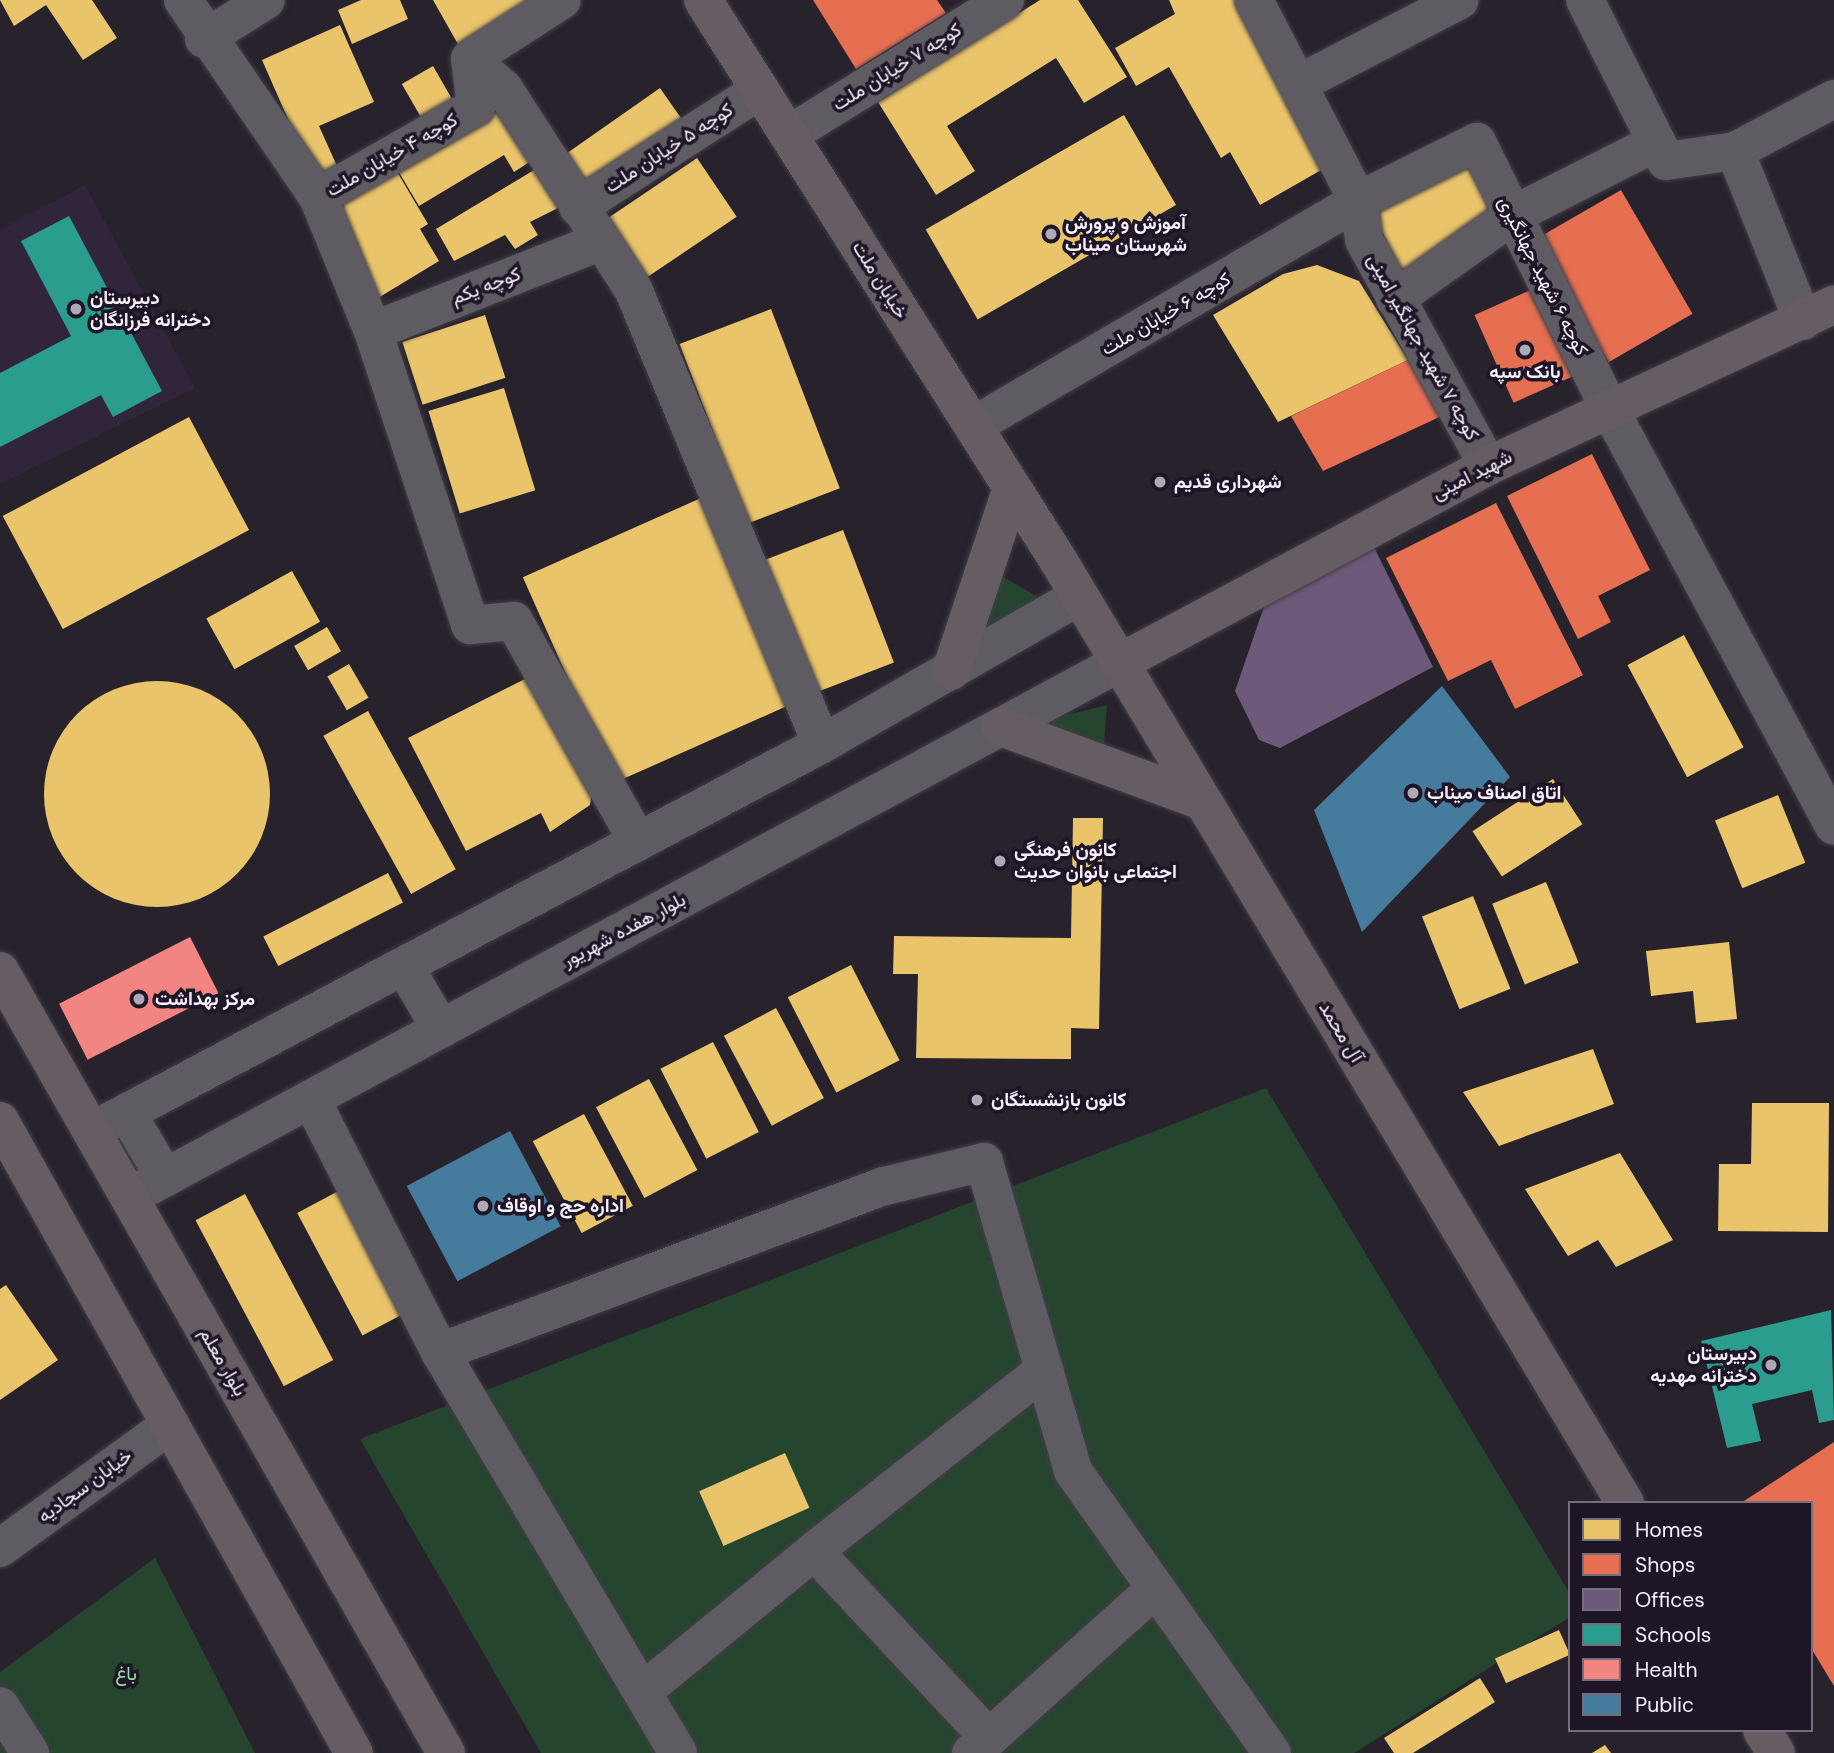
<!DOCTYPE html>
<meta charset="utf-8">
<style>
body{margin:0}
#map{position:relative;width:1834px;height:1753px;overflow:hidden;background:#27222c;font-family:"DM Sans",Vazirmatn,sans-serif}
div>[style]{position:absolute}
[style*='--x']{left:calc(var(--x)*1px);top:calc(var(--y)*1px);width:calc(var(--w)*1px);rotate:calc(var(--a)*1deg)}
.built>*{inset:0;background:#31253b}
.green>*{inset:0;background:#26452f}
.homes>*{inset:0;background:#e9c46a;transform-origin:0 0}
.round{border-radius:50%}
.shops>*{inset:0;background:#e76f51;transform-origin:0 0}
.offices>*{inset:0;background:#6d597a}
.schools>*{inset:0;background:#2a9d8f}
.health>*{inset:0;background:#f28482;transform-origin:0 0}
.public>*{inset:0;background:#457b9d;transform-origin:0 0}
.roads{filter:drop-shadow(0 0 2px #423d46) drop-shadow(0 0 2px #423d46)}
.minor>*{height:38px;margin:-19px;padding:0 19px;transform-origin:19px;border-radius:19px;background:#5f5b63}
.major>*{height:38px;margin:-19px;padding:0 19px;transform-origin:19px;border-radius:19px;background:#655d63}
.dots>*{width:19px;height:19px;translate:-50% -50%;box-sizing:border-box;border:4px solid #1e1526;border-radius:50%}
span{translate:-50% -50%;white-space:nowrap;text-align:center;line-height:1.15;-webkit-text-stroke:7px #1e1526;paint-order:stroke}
.street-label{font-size:19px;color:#f7f1fe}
.poi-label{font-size:19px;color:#f7f1fe;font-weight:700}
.left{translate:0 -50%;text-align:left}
.right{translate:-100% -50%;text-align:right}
.park-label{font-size:19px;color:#99dea6}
.legend{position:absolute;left:1568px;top:1501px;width:245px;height:231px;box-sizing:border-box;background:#1e1526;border:2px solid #756d7c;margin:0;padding:9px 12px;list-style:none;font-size:21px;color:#f7f1fe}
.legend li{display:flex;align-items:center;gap:14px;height:35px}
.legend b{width:35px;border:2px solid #756d7c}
</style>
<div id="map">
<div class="built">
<i style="clip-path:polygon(85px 185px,195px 388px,0 484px,0 230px)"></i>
</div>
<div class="green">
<i style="clip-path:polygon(995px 572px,1043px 600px,986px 638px)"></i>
<i style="clip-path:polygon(1107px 705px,1103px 759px,1043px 721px)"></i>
<i style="clip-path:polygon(1266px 1088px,1570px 1594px,1570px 1617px,1354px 1753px,541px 1753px,360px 1439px)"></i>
<i style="clip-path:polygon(155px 1558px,255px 1753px,0 1753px,0 1672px)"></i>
</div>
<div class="homes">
<i style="clip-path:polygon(0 0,92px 0,117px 38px,83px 60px,46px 5px,14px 26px)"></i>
<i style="clip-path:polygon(361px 0,400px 0,408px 19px,352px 44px,338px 10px)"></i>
<i style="clip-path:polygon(433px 0,542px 0,459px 46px)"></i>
<i style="clip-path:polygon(1040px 0,1078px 0,1127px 77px,1084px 103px,1056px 58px,947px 126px,975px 171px,936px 195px,878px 102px)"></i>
<i style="clip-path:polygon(1169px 0,1236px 0,1330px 165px,1260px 205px,1230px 152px,1221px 158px,1169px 67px,1136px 86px,1115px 48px,1175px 14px)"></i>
<i style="clip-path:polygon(340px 25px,374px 102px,319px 126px,337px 166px,313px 176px,262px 60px)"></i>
<i style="left:433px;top:66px;width:38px;height:36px;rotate:60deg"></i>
<i style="left:660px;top:88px;width:42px;height:125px;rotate:55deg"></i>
<i style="clip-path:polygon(502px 106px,534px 159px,514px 172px,504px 155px,419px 206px,397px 169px)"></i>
<i style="left:1124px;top:115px;width:104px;height:229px;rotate:60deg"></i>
<i style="left:697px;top:158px;width:71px;height:114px;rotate:56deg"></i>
<i style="clip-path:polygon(1468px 158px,1497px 219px,1407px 282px,1371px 210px)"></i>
<i style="clip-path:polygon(539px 167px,562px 206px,530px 222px,538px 235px,515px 249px,505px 235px,454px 261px,436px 229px)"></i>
<i style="clip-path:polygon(396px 170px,428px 224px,420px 229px,439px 261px,378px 298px,340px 205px)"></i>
<i style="clip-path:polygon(1317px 265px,1359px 281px,1408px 360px,1278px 422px,1213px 315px,1283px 274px)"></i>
<i style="left:771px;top:309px;width:192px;height:98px;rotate:69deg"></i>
<i style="left:485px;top:315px;width:66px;height:87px;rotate:72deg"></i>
<i style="left:504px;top:388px;width:107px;height:79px;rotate:73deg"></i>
<i style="left:189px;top:417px;width:128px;height:211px;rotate:62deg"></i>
<i style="left:701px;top:498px;width:225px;height:195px;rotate:66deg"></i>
<i style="left:843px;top:530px;width:142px;height:87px;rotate:69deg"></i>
<i style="left:292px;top:571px;width:58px;height:98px;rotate:61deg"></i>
<i style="left:327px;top:627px;width:28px;height:38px;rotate:60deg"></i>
<i style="left:1684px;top:635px;width:127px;height:64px;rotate:62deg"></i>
<i style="left:349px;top:664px;width:39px;height:25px;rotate:60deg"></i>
<i style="clip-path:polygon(535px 674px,592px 793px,590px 805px,550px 832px,541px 813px,466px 851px,408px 738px)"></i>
<i class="round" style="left:44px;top:681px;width:226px;height:226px"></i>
<i style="left:368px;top:711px;width:181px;height:51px;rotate:61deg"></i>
<i style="left:1553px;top:779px;width:54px;height:96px;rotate:57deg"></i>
<i style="left:1778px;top:795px;width:73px;height:68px;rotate:68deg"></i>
<i style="clip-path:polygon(1073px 818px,1103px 818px,1099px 1029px,1071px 1028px,1071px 1059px,916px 1058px,918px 974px,893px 974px,894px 936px,1071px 938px)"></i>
<i style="left:388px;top:873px;width:33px;height:140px;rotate:63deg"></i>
<i style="left:1546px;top:882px;width:87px;height:58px;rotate:68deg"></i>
<i style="left:1473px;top:896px;width:100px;height:55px;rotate:68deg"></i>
<i style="clip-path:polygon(1729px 942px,1737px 1019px,1696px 1023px,1693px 991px,1651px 996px,1646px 951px)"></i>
<i style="left:851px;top:965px;width:107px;height:71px;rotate:63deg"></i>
<i style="left:776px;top:1008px;width:102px;height:59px;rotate:62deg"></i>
<i style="left:713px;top:1042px;width:101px;height:59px;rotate:63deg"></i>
<i style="clip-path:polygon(1593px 1049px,1614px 1104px,1499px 1146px,1463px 1092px)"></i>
<i style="left:649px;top:1079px;width:103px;height:60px;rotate:62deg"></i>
<i style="clip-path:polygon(1752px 1103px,1829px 1103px,1828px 1232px,1718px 1231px,1719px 1164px,1751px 1164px)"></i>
<i style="left:584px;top:1114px;width:104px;height:58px;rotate:62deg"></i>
<i style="clip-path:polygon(1620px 1153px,1673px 1240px,1616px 1267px,1598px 1240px,1568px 1256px,1525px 1189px)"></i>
<i style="left:344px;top:1188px;width:139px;height:53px;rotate:62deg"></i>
<i style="left:245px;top:1194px;width:188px;height:56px;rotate:62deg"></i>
<i style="clip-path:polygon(6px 1285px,58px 1360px,0 1400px,0 1289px)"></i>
<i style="left:785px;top:1453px;width:60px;height:94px;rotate:66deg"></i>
<i style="left:1559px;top:1630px;width:27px;height:70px;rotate:66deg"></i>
<i style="clip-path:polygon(1480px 1678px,1495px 1702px,1413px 1753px,1394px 1753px,1384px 1738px)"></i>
<i style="clip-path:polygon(1605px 1745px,1611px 1753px,1592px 1753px)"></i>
</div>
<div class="shops">
<i style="clip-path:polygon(813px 0,937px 0,946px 13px,856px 69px)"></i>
<i style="left:1621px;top:190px;width:143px;height:97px;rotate:60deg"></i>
<i style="left:1533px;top:289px;width:96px;height:64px;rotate:66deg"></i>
<i style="clip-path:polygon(1408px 360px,1446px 414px,1323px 471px,1291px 416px)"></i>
<i style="clip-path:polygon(1592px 454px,1650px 570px,1598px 596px,1611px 622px,1578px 639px,1507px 496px)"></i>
<i style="clip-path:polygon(1496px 503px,1583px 675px,1515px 709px,1491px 660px,1448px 681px,1386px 558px)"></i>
<i style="clip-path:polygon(1834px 1442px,1834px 1686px,1811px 1648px,1811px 1503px,1741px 1503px)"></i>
</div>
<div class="offices">
<i style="clip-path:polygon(1373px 545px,1433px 667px,1280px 748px,1259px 740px,1235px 691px,1267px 598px)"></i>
</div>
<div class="schools">
<i style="clip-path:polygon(69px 216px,162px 391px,113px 417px,101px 395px,0 447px,0 373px,71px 336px,21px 241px)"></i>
<i style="clip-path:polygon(1831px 1310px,1834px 1420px,1819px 1423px,1812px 1390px,1752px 1404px,1761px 1441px,1727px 1448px,1701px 1341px)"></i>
</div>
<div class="health">
<i style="left:190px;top:937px;width:63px;height:147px;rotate:63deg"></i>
</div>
<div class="public">
<i style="clip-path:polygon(1442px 686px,1510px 777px,1362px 932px,1314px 810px)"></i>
<i style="left:510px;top:1131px;width:108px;height:117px;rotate:62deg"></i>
</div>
<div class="roads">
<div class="minor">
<i style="--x:183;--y:0;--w:239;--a:55.6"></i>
<i style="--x:318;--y:197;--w:145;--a:67.7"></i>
<i style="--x:373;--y:331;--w:310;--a:71.7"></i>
<i style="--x:470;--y:625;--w:44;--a:-5.2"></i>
<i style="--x:514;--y:621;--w:253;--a:60.7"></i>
<i style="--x:1254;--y:0;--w:226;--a:62.6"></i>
<i style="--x:1358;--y:201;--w:39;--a:81"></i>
<i style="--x:1364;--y:240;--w:258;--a:61.2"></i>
<i style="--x:1585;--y:0;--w:180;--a:63.3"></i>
<i style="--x:1666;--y:161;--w:70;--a:-8.2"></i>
<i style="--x:1735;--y:151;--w:112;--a:-27.7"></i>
<i style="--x:204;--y:39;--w:73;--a:-32.2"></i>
<i style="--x:470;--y:59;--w:45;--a:41.4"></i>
<i style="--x:504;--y:89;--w:240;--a:57.2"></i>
<i style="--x:634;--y:291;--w:490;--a:67.5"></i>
<i style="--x:1298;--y:84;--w:182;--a:-27.4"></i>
<i style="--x:790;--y:134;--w:253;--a:-31.9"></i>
<i style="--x:1735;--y:151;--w:183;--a:68.2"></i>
<i style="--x:318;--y:197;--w:182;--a:-29.7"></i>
<i style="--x:476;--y:107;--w:48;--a:-97.1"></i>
<i style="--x:470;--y:59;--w:109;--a:-32.7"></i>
<i style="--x:578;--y:207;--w:216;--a:-32.7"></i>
<i style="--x:1395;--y:299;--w:145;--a:-35.4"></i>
<i style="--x:1513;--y:215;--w:161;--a:-26.9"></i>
<i style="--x:373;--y:331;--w:243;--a:-21.5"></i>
<i style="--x:973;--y:426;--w:446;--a:-30.3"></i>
<i style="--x:1358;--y:201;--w:133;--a:-26.4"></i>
<i style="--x:1477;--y:142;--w:299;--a:63.6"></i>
<i style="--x:1610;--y:410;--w:472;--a:61.7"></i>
<i style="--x:404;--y:966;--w:73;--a:59.6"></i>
<i style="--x:311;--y:1099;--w:284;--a:63"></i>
<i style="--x:440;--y:1352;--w:466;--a:59.3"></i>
<i style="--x:127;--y:1113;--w:75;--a:59.7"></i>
<i style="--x:92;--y:1131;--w:826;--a:-27.93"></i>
<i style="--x:822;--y:744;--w:297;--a:-29.9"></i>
<i style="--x:129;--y:1197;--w:1125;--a:-28.34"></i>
<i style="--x:440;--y:1352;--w:475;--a:-20.5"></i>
<i style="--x:885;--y:1186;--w:102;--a:-13.6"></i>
<i style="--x:984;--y:1162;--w:322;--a:73.9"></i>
<i style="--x:1073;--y:1471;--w:345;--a:54.8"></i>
<i style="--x:0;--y:1548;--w:210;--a:-35.9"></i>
<i style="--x:642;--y:1692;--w:222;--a:-39.3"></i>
<i style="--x:0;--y:1706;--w:56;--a:57.4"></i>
<i style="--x:989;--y:1738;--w:224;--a:-41.9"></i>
<i style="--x:971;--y:1753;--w:23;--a:-40"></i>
<i style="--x:989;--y:1738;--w:256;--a:-133.1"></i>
<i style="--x:814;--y:1551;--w:293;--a:-38.2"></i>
</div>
<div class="major">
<i style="--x:703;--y:0;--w:663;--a:57.63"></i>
<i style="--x:1058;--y:560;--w:1100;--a:58.98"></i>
<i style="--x:1119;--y:663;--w:418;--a:-28.1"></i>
<i style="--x:1488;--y:466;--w:382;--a:-25"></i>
<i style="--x:951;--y:671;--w:193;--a:-71.6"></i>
<i style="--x:1001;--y:727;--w:214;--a:20.2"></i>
<i style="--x:0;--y:971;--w:900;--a:60.3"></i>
<i style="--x:0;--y:1121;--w:724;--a:60.75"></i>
<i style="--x:1762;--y:1730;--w:27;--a:59"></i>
</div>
</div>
<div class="dots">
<i style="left:1051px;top:234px;background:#aea9b4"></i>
<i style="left:76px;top:309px;background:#aea9b4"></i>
<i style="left:1525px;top:350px;background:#aea9b4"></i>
<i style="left:1160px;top:482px;background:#aea9b4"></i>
<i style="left:1413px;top:793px;background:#aea9b4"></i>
<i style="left:1000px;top:861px;background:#aea9b4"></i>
<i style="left:139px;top:999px;background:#aea9b4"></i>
<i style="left:977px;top:1100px;background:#aea9b4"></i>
<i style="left:483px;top:1206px;background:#aea9b4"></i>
<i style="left:1771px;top:1365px;background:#aea9b4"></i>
</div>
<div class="street-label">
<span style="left:897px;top:67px;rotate:-32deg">کوچه ۷ خیابان ملت</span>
<span style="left:669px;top:148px;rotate:-33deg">کوچه ۵ خیابان ملت</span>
<span style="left:392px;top:155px;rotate:-30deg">کوچه ۴ خیابان ملت</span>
<span style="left:1543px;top:276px;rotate:63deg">کوچه ۶ شهید جهانگیری</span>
<span style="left:880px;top:280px;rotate:58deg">خیابان ملت</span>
<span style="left:486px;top:286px;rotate:-21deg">کوچه یکم</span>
<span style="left:1166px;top:314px;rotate:-30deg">کوچه ۶ خیابان ملت</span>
<span style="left:1423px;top:347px;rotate:61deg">کوچه ۷ شهید جهانگیر امینی</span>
<span style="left:1472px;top:475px;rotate:-27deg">شهید امینی</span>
<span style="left:624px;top:930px;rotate:-28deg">بلوار هفده شهریور</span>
<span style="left:1341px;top:1032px;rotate:59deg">آل محمد</span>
<span style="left:223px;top:1362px;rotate:60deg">بلوار معلم</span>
<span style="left:85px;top:1486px;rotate:-36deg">خیابان سجادیه</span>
</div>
<div class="poi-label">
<span class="left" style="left:1065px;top:234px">آموزش و پرورش<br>شهرستان میناب</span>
<span class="left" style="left:90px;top:309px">دبیرستان<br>دخترانه فرزانگان</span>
<span style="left:1525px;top:372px">بانک سپه</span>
<span class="left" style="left:1174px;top:482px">شهرداری قدیم</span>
<span class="left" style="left:1427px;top:793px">اتاق اصناف میناب</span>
<span class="left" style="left:1014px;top:861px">کانون فرهنگی<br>اجتماعی بانوان حدیث</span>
<span class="left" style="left:155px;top:999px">مرکز بهداشت</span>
<span class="left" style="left:991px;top:1100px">کانون بازنشستگان</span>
<span class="left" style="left:497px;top:1206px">اداره حج و اوقاف</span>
<span class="right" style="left:1757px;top:1365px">دبیرستان<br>دخترانه مهدیه</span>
</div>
<div class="park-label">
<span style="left:126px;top:1674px">باغ</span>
</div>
<ul class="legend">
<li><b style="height:19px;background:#e9c46a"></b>Homes</li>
<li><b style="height:19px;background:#e76f51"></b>Shops</li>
<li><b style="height:19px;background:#6d597a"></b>Offices</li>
<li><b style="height:19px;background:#2a9d8f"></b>Schools</li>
<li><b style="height:19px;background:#f28482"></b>Health</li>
<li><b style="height:19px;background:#457b9d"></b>Public</li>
</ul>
</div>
